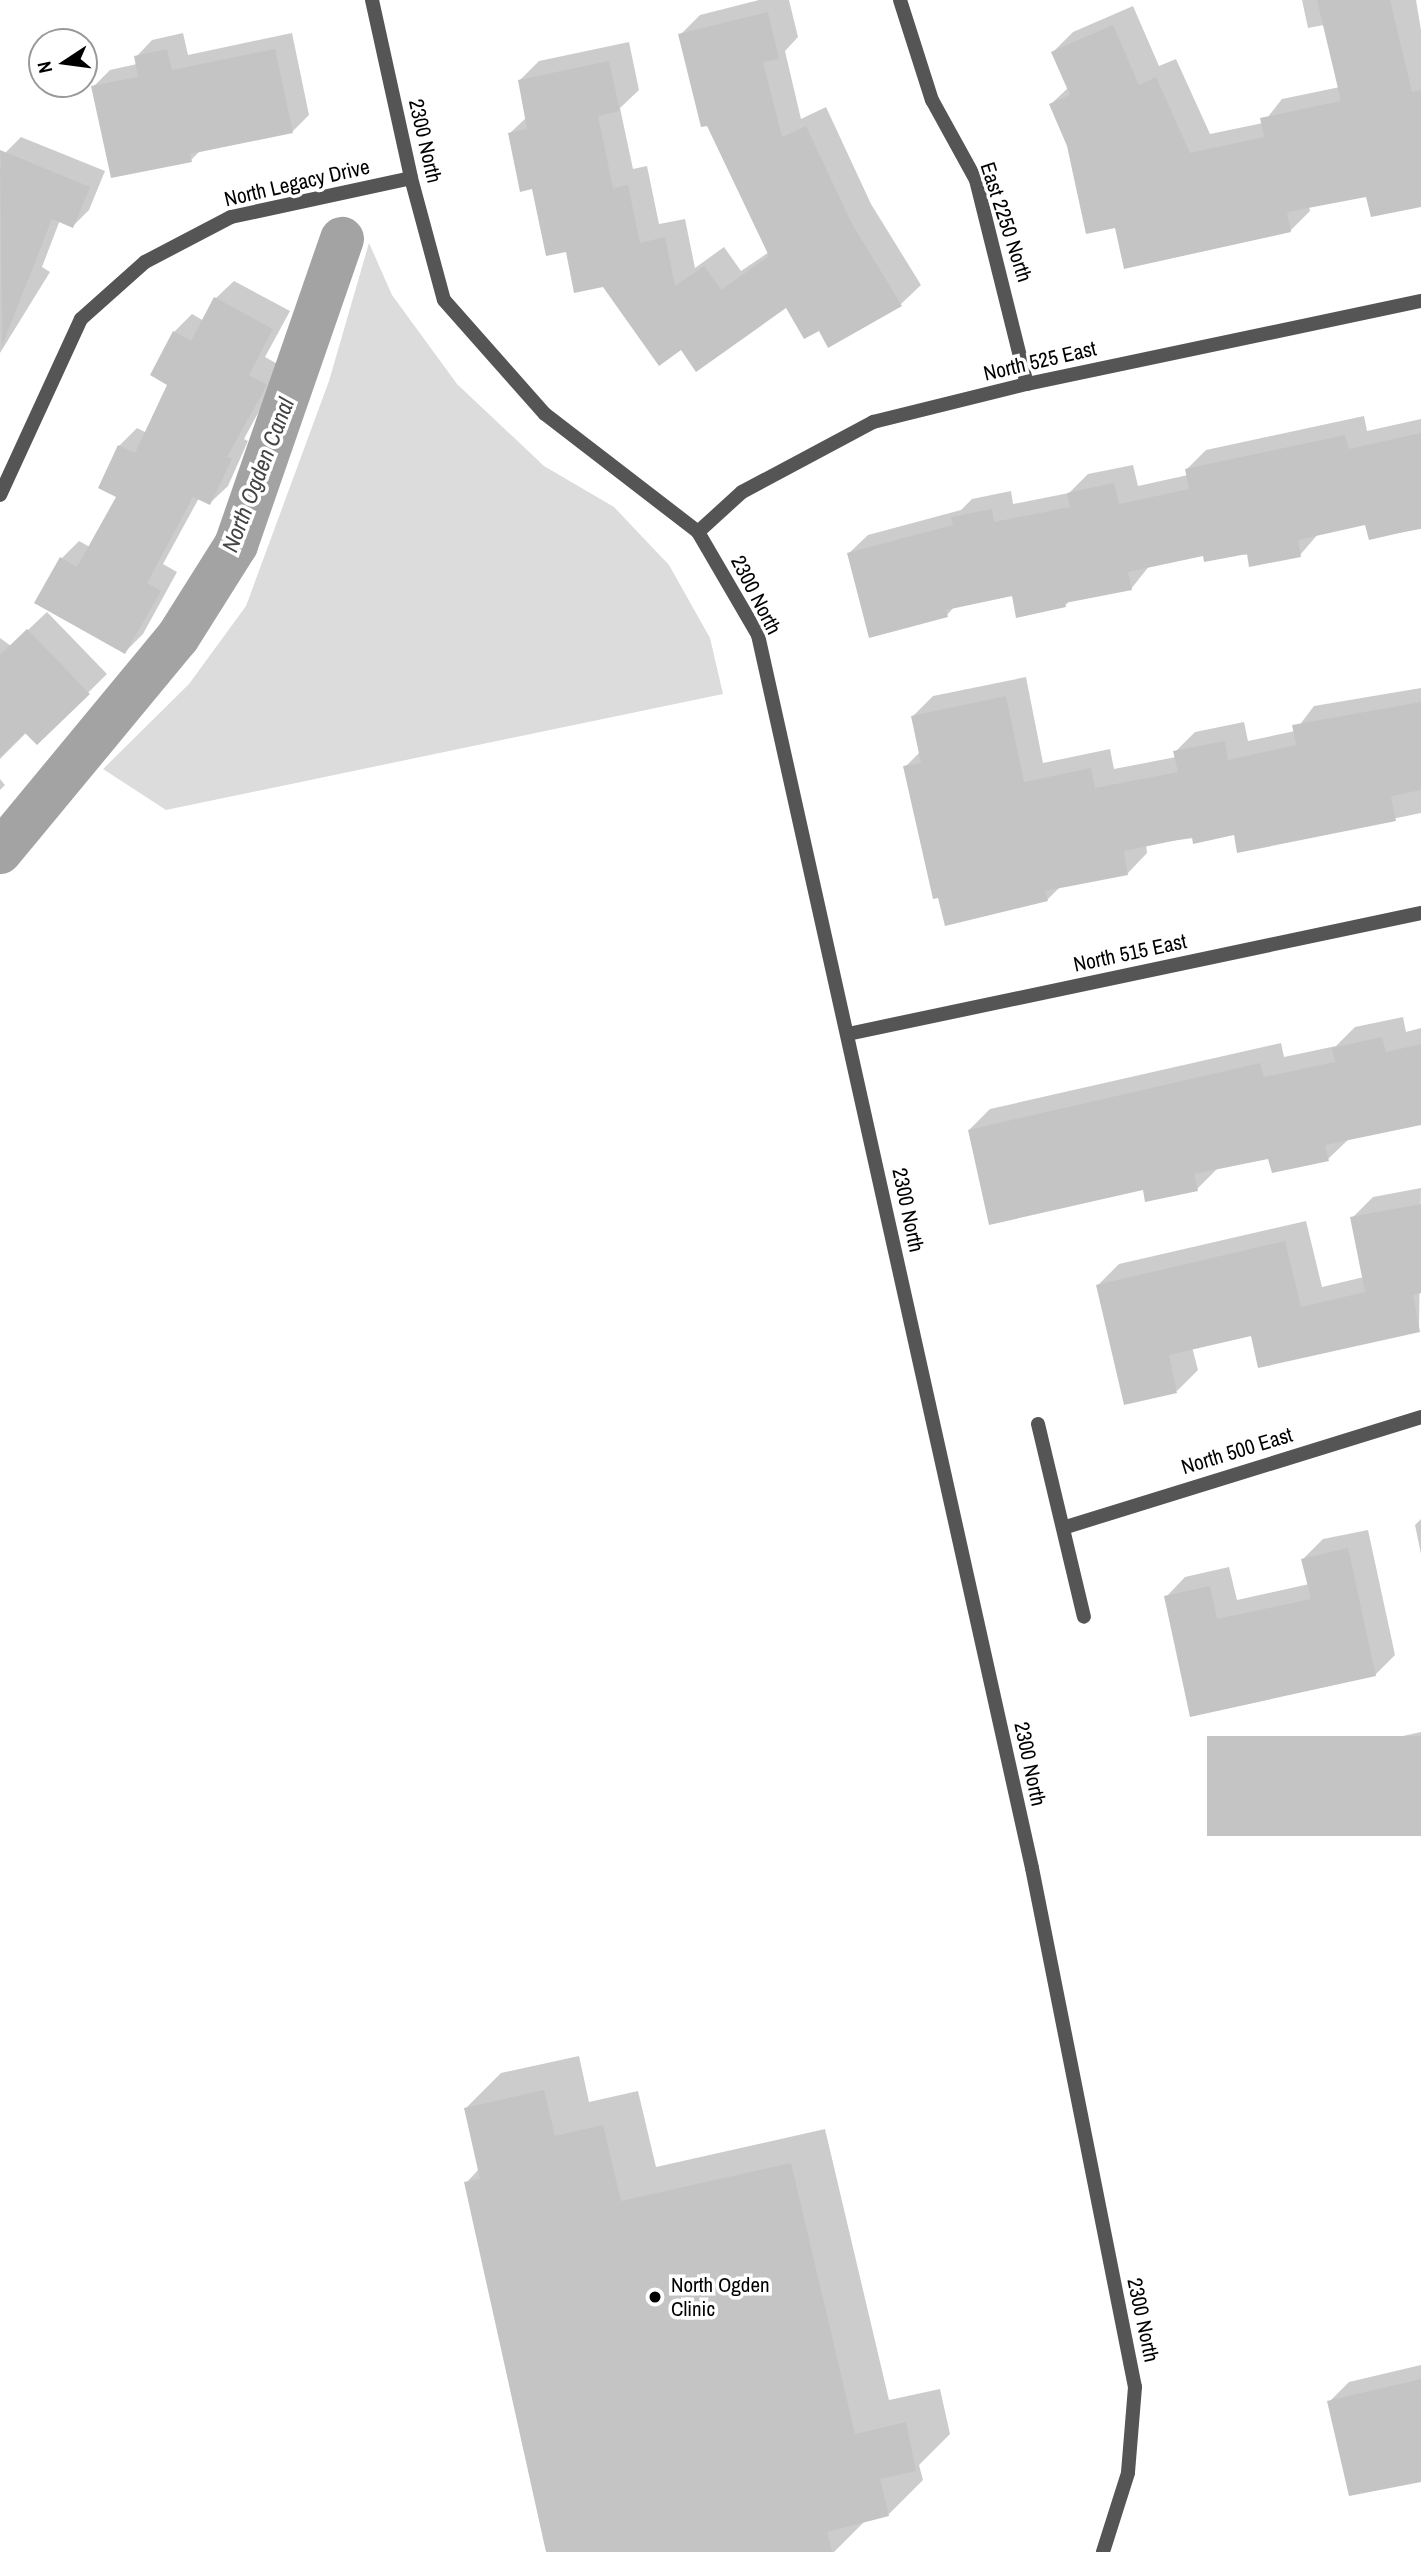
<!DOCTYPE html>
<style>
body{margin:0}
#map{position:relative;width:1421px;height:2552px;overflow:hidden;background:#fff;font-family:"Archivo Narrow",sans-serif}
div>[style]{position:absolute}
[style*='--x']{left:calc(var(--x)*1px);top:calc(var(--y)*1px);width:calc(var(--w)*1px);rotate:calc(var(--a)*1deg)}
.green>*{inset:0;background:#dcdcdc}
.shadow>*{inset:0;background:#0003}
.canal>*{height:44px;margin:-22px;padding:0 22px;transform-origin:22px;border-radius:22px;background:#a3a3a3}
.building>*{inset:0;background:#c4c4c4;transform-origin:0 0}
.street>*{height:14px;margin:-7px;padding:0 7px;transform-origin:7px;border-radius:7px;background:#555}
.dots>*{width:19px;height:19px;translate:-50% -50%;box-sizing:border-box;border:4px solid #fff;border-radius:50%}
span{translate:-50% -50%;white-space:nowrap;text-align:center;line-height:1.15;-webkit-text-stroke:7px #fff;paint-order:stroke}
.street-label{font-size:21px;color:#000}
.poi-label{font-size:21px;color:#000}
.left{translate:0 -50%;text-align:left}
.water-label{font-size:23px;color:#444;font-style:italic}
.north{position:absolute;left:28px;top:28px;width:70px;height:70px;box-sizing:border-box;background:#fff;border:2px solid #999;border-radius:50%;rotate:257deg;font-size:19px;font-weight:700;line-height:28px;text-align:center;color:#000}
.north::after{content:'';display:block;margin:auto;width:24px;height:32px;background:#000;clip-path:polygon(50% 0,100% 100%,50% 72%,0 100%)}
</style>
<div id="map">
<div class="green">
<i style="clip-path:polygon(369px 243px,392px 295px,457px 384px,544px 466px,614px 507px,669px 565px,710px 638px,723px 694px,166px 810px,103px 769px,189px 684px,246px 606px,329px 381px)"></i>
</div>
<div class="shadow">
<i style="clip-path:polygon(759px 0,789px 0,798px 37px,785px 51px,801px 119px,826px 107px,871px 204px,921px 285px,901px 304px,829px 346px,819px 329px,787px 305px,682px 348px,567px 250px,510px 133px,527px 117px,519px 81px,539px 61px,629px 42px,639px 90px,620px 108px,633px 169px,647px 166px,659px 224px,685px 219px,695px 268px,724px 247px,741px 271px,769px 252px,680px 35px,700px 15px)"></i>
<i style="clip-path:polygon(1302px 0,1416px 0,1421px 30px,1421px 205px,1368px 195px,1309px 206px,1310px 211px,1290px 231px,1116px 226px,1069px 145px,1051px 104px,1069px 87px,1053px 52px,1073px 32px,1133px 6px,1159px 66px,1176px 59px,1210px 134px,1263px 123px,1282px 99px,1340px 87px,1324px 25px,1308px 28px)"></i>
<i style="clip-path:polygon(183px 33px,188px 55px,292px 33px,309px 115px,292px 132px,200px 151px,191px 160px,93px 87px,110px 70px,137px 64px,136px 57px,152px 40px)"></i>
<i style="clip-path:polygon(21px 137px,105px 171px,89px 210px,73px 226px,60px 220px,42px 267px,50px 272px,0 353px,0 167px,6px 152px)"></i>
<i style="clip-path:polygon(234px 281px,290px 311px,265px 357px,283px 367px,244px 439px,248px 441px,228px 486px,210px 503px,199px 498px,163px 564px,177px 572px,143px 634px,125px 652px,62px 558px,79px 541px,90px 547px,119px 496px,119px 446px,137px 428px,147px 433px,169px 384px,174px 332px,192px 314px,204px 321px,216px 298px)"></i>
<i style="clip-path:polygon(1364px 416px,1367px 431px,1421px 419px,1421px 529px,1370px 538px,1367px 523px,1319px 533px,1300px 555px,1204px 554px,1150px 565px,1131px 589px,1070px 600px,1065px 606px,1013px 594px,955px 606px,947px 615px,848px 554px,868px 535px,961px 510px,972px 499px,1011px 491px,1013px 504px,1069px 493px,1088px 474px,1133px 465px,1138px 486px,1188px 475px,1187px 469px,1206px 450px)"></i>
<i style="clip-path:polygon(47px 612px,107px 674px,37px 743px,27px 732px,0 759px,0 638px,11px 646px)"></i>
<i style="clip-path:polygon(1026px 677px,1043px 763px,1110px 749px,1114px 769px,1176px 757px,1175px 752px,1195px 732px,1244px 722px,1248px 741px,1295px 731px,1314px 706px,1421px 688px,1421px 813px,1238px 851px,1235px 833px,1146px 844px,1147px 853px,1128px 873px,1060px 887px,1047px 900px,905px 767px,920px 752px,913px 716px,933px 696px)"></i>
<i style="clip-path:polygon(0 779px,5px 785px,0 790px)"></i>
<i style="clip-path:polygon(1403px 1017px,1406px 1032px,1421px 1028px,1421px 1121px,1350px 1138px,1328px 1159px,1270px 1157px,1219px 1167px,1197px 1189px,1144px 1188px,969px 1130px,990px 1109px,1281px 1043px,1284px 1057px,1336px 1046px,1355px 1027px)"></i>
<i style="clip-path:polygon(1421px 1188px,1419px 1331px,1252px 1334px,1192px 1347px,1198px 1370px,1177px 1391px,1098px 1285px,1119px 1264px,1306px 1221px,1322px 1287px,1364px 1277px,1352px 1218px,1373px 1197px)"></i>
<i style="clip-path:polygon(1421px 1519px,1421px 1554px,1415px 1525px)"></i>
<i style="clip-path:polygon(1368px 1530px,1395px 1655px,1375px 1675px,1192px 1715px,1166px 1597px,1185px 1577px,1229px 1567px,1237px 1600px,1309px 1584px,1303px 1559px,1323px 1539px)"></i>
<i style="clip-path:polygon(1421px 1732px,1421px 1835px,1214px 1782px,1220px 1776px)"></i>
<i style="clip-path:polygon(579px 2056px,589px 2102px,638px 2091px,656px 2167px,825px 2129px,889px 2400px,940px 2389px,950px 2434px,919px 2465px,923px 2480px,888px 2515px,866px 2520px,834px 2552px,548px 2552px,466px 2183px,479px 2169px,466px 2108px,501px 2073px)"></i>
<i style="clip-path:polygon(1421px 2365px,1421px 2480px,1329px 2402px,1349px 2382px)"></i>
</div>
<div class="canal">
<i style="--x:0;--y:852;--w:279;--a:-50.4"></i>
<i style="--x:178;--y:637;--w:109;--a:-57.8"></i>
<i style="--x:236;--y:545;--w:324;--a:-70.9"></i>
</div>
<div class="building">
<i style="clip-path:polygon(1317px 0,1390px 0,1412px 92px,1421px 90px,1421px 207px,1371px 217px,1366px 197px,1287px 212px,1291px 232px,1124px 269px,1115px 228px,1086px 234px,1067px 146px,1049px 104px,1070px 95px,1051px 52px,1113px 25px,1139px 85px,1156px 77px,1190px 153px,1264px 137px,1260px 118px,1341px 101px)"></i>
<i style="clip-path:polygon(768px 12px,779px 59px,763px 62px,782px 137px,806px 126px,852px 224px,902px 306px,828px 348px,819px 331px,804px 339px,786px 308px,696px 372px,681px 350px,659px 366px,603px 287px,574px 293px,566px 252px,546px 256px,532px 189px,520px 192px,508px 133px,527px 129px,518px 80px,609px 61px,620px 111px,598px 116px,613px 188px,628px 185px,640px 243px,665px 237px,675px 286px,704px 266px,721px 290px,769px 256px,707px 126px,701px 127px,678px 34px)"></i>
<i style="clip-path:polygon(167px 49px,172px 70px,275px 49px,293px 133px,190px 154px,192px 162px,111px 178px,91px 86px,138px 77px,134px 56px)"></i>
<i style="clip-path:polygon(0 150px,90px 187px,73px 228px,52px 219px,2px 346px)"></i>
<i style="clip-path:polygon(214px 297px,273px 329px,249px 375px,267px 385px,227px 457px,232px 459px,210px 505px,193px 497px,147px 583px,161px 591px,125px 654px,34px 603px,60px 557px,77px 567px,116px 497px,98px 488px,118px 445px,135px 453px,167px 385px,150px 375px,173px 331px,191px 341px)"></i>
<i style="clip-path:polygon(1421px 433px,1421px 528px,1369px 540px,1365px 525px,1298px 540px,1301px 557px,1249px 567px,1247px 554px,1204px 562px,1203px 556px,1128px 572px,1132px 590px,1065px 603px,1066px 607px,1016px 618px,1012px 596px,946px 610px,948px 617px,869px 638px,847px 553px,953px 525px,951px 517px,992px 509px,994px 522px,1070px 507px,1067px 493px,1114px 483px,1119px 504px,1189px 489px,1185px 469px,1345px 435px,1349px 449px)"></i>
<i style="clip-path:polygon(27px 629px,90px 694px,37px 745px,25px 733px,0 757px,0 655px)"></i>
<i style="clip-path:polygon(1006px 696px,1024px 782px,1091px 768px,1095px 788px,1178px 772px,1173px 751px,1225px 741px,1228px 760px,1296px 745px,1292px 725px,1421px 702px,1421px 790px,1391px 796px,1396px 821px,1237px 853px,1234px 835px,1193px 844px,1192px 837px,1124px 851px,1128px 875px,1045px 891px,1048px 901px,945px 926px,938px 898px,933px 899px,903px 766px,921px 763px,911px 716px)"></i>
<i style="clip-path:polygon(1382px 1037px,1386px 1052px,1421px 1044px,1421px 1125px,1325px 1145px,1329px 1161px,1272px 1173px,1268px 1159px,1194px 1174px,1198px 1191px,1145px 1202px,1143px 1190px,989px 1225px,968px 1130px,1260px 1063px,1264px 1077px,1335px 1062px,1332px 1048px)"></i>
<i style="clip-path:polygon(1421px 1204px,1421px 1293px,1413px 1295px,1420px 1332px,1258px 1368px,1251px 1336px,1169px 1355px,1177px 1393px,1124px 1405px,1096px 1285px,1285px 1241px,1301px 1307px,1365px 1292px,1350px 1217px)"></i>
<i style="clip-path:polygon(1348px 1548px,1376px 1676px,1190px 1717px,1164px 1596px,1210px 1586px,1217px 1619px,1311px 1599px,1301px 1559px)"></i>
<i style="left:1421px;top:1736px;width:100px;height:214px;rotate:90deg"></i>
<i style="clip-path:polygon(544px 2090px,555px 2136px,603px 2125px,621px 2201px,791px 2163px,855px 2434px,906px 2422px,916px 2471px,880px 2479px,889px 2516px,827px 2532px,832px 2552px,546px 2552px,464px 2182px,480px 2179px,464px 2108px)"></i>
<i style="clip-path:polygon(1421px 2379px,1421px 2482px,1349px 2496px,1327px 2401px)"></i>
</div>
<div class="street">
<i style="--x:372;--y:0;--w:182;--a:77.6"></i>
<i style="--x:411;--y:178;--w:126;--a:74.9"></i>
<i style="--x:444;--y:300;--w:152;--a:48.5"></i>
<i style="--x:545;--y:414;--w:193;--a:37.6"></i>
<i style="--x:698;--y:532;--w:119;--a:59.8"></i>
<i style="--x:758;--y:635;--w:1263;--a:77.47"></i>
<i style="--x:1032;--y:1868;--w:529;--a:78.78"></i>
<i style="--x:1135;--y:2387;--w:86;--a:94.7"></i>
<i style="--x:1128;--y:2473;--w:83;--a:107.6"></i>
<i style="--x:900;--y:0;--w:105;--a:72.3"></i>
<i style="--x:932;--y:100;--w:91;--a:61.2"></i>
<i style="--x:976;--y:180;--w:210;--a:76"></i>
<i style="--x:0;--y:495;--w:194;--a:-65.3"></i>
<i style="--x:81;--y:319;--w:86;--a:-41.7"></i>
<i style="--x:145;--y:262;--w:97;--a:-27.6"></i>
<i style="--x:231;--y:217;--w:184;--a:-12.2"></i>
<i style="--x:698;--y:532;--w:59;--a:-42.3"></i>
<i style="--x:742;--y:492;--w:149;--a:-28.1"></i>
<i style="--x:873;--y:422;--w:159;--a:-13.9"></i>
<i style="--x:1027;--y:384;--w:403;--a:-11.9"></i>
<i style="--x:848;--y:1034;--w:586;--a:-11.92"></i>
<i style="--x:1038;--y:1424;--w:198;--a:76.6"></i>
<i style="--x:1066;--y:1527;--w:372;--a:-17.2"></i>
</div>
<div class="dots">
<i style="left:655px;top:2297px;background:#000"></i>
</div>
<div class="street-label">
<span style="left:425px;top:141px;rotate:77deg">2300 North</span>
<span style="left:297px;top:183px;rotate:-13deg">North Legacy Drive</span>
<span style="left:1006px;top:222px;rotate:72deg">East 2250 North</span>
<span style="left:1040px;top:361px;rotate:-13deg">North 525 East</span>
<span style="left:756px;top:595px;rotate:63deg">2300 North</span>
<span style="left:1130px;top:953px;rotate:-12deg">North 515 East</span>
<span style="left:908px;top:1210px;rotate:78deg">2300 North</span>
<span style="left:1237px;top:1451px;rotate:-17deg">North 500 East</span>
<span style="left:1030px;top:1764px;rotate:78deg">2300 North</span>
<span style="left:1143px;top:2320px;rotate:78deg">2300 North</span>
</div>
<div class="poi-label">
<span class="left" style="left:671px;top:2297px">North Ogden<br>Clinic</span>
</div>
<div class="water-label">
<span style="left:258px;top:475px;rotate:-69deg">North Ogden Canal</span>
</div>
<div class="north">N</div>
</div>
